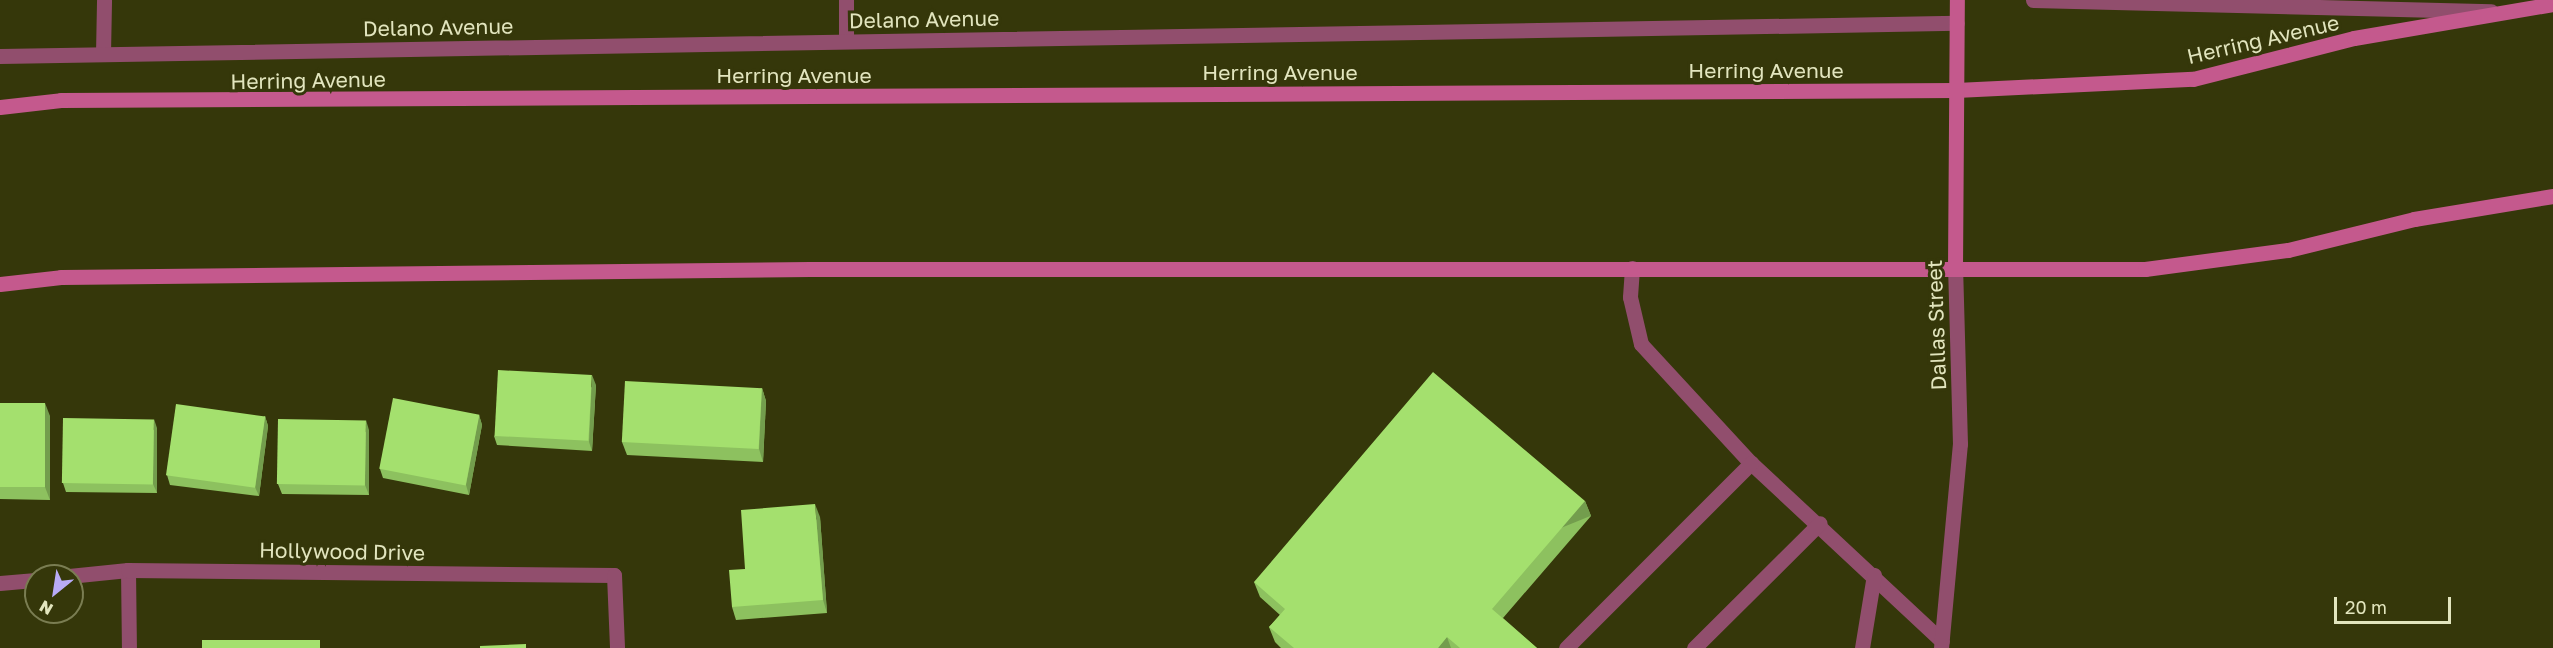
<!DOCTYPE html>
<style>
body{margin:0}
#map{position:relative;width:2553px;height:648px;overflow:hidden;background:#35370a;font-family:"Golos Text",sans-serif}
div>[style]{position:absolute}
[style*='--x']{left:calc(var(--x)*1px);top:calc(var(--y)*1px);width:calc(var(--w)*1px);rotate:calc(var(--a)*1deg)}
.street>*{height:15px;margin:-7.5px;padding:0 7.5px;transform-origin:7.5px;border-radius:7.5px;background:#914e6d}
.secondary>*{height:15px;margin:-7.5px;padding:0 7.5px;transform-origin:7.5px;border-radius:7.5px;background:#c4598d}
.wall>*{inset:0;background:#8dc15f}
.shaded-wall>*{inset:0;background:#739d4d;transform-origin:0 0}
.building>*{inset:0;background:#a4e06e;transform-origin:0 0}
span{translate:-50% -50%;white-space:nowrap;text-align:center;line-height:1.15;-webkit-text-stroke:6px #35370a;paint-order:stroke}
.street-label{font-size:21px;color:#e2e5be}
.north{position:absolute;left:24px;top:564px;width:60px;height:60px;box-sizing:border-box;background:#35370a;border:2px solid #7a7d52;border-radius:50%;rotate:210deg;font-size:16px;font-weight:700;line-height:24px;text-align:center;color:#e2e5be}
.north::after{content:'';display:block;margin:auto;width:21px;height:27px;background:#b8abf7;clip-path:polygon(50% 0,100% 100%,50% 72%,0 100%)}
.scale{position:absolute;left:2334px;top:597px;width:117px;height:27px;box-sizing:border-box;border:3px solid #e2e5be;border-top:0;padding-left:8px;font-size:18px;line-height:21px;white-space:nowrap;color:#e2e5be;-webkit-text-stroke:4px #35370a;paint-order:stroke}
</style>
<div id="map">
<div class="street">
<i style="--x:846;--y:0;--w:41;--a:90"></i>
<i style="--x:2033;--y:0;--w:458;--a:1.4"></i>
<i style="--x:103;--y:54;--w:54;--a:-88.9"></i>
<i style="--x:0;--y:56;--w:1957;--a:-0.97"></i>
<i style="--x:1632;--y:268;--w:29;--a:94"></i>
<i style="--x:1630;--y:297;--w:48;--a:76.8"></i>
<i style="--x:1641;--y:344;--w:162;--a:47.3"></i>
<i style="--x:1751;--y:463;--w:261;--a:43"></i>
<i style="--x:128;--y:570;--w:78;--a:89.3"></i>
<i style="--x:69;--y:576;--w:59;--a:-5.8"></i>
<i style="--x:128;--y:570;--w:486;--a:0.6"></i>
<i style="--x:614;--y:575;--w:73;--a:87.6"></i>
<i style="--x:0;--y:583;--w:36;--a:-5"></i>
<i style="--x:1566;--y:648;--w:262;--a:-45"></i>
<i style="--x:1694;--y:648;--w:177;--a:-44.8"></i>
<i style="--x:1862;--y:648;--w:74;--a:-80.7"></i>
<i style="--x:1941;--y:648;--w:205;--a:-84.7"></i>
<i style="--x:1960;--y:444;--w:176;--a:-91.6"></i>
</div>
<div class="secondary">
<i style="--x:0;--y:107;--w:61;--a:-6.5"></i>
<i style="--x:61;--y:100;--w:1895;--a:-0.3"></i>
<i style="--x:1956;--y:90;--w:237;--a:-2.7"></i>
<i style="--x:2193;--y:79;--w:166;--a:-14.3"></i>
<i style="--x:2354;--y:38;--w:202;--a:-9.7"></i>
<i style="--x:1955;--y:268;--w:268;--a:-89.6"></i>
<i style="--x:0;--y:284;--w:61;--a:-6.5"></i>
<i style="--x:61;--y:277;--w:749;--a:-0.61"></i>
<i style="--x:810;--y:269;--w:1335;--a:0"></i>
<i style="--x:2145;--y:269;--w:144;--a:-7.6"></i>
<i style="--x:2288;--y:250;--w:130;--a:-13.8"></i>
<i style="--x:2414;--y:219;--w:141;--a:-9.4"></i>
</div>
<div class="wall">
<i style="clip-path:polygon(596px 385px,592px 451px,497px 445px,494px 436px)"></i>
<i style="clip-path:polygon(762px 388px,766px 401px,763px 462px,627px 455px,622px 442px)"></i>
<i style="clip-path:polygon(0 403px,50px 416px,50px 500px,0 499px)"></i>
<i style="clip-path:polygon(479px 415px,482px 425px,469px 495px,383px 478px,380px 469px)"></i>
<i style="clip-path:polygon(265px 416px,268px 426px,259px 496px,170px 485px,167px 475px)"></i>
<i style="clip-path:polygon(157px 428px,157px 493px,66px 492px,63px 483px)"></i>
<i style="clip-path:polygon(369px 430px,369px 495px,282px 494px,278px 484px)"></i>
<i style="clip-path:polygon(1585px 501px,1591px 516px,1503px 618px,1537px 648px,1281px 648px,1275px 642px,1269px 627px,1280px 615px,1260px 597px,1254px 582px)"></i>
<i style="clip-path:polygon(820px 517px,827px 613px,736px 620px,732px 607px,745px 569px)"></i>
</div>
<div class="shaded-wall">
<i style="clip-path:polygon(592px 375px,596px 385px,592px 451px,589px 442px)"></i>
<i style="clip-path:polygon(762px 388px,766px 401px,763px 462px,759px 449px)"></i>
<i style="clip-path:polygon(45px 403px,50px 416px,50px 500px,45px 487px)"></i>
<i style="clip-path:polygon(479px 415px,482px 425px,469px 495px,466px 485px)"></i>
<i style="clip-path:polygon(265px 416px,268px 426px,259px 496px,255px 487px)"></i>
<i style="clip-path:polygon(154px 419px,157px 428px,157px 493px,153px 484px)"></i>
<i style="clip-path:polygon(366px 420px,369px 430px,369px 495px,365px 485px)"></i>
<i style="left:1585px;top:501px;width:16px;height:143px;rotate:68deg"></i>
<i style="clip-path:polygon(815px 504px,820px 517px,827px 613px,823px 600px)"></i>
<i style="clip-path:polygon(1447px 637px,1451px 648px,1438px 648px)"></i>
</div>
<div class="building">
<i style="left:498px;top:370px;width:94px;height:66px;rotate:3deg"></i>
<i style="clip-path:polygon(1433px 372px,1585px 501px,1492px 609px,1537px 648px,1460px 648px,1447px 637px,1438px 648px,1294px 648px,1269px 627px,1285px 609px,1254px 582px)"></i>
<i style="left:625px;top:381px;width:137px;height:61px;rotate:3deg"></i>
<i style="left:393px;top:398px;width:88px;height:72px;rotate:11deg"></i>
<i style="left:0;top:403px;width:45px;height:84px"></i>
<i style="left:176px;top:404px;width:90px;height:72px;rotate:8deg"></i>
<i style="left:63px;top:418px;width:91px;height:65px;rotate:1deg"></i>
<i style="left:278px;top:419px;width:88px;height:65px;rotate:1deg"></i>
<i style="clip-path:polygon(815px 504px,823px 600px,732px 607px,729px 570px,745px 569px,741px 510px)"></i>
<i style="left:202px;top:640px;width:118px;height:8px"></i>
<i style="clip-path:polygon(526px 644px,526px 648px,480px 648px,480px 646px)"></i>
</div>
<div class="street-label">
<span style="left:924px;top:19px;rotate:-1deg">Delano Avenue</span>
<span style="left:438px;top:27px;rotate:-1deg">Delano Avenue</span>
<span style="left:2263px;top:39px;rotate:-13deg">Herring Avenue</span>
<span style="left:1766px;top:70px">Herring Avenue</span>
<span style="left:1280px;top:72px">Herring Avenue</span>
<span style="left:794px;top:75px">Herring Avenue</span>
<span style="left:308px;top:80px;rotate:-1deg">Herring Avenue</span>
<span style="left:1936px;top:325px;rotate:-92deg">Dallas Street</span>
<span style="left:342px;top:551px;rotate:1deg">Hollywood Drive</span>
</div>
<div class="north">N</div>
<div class="scale">20 m</div>
</div>
